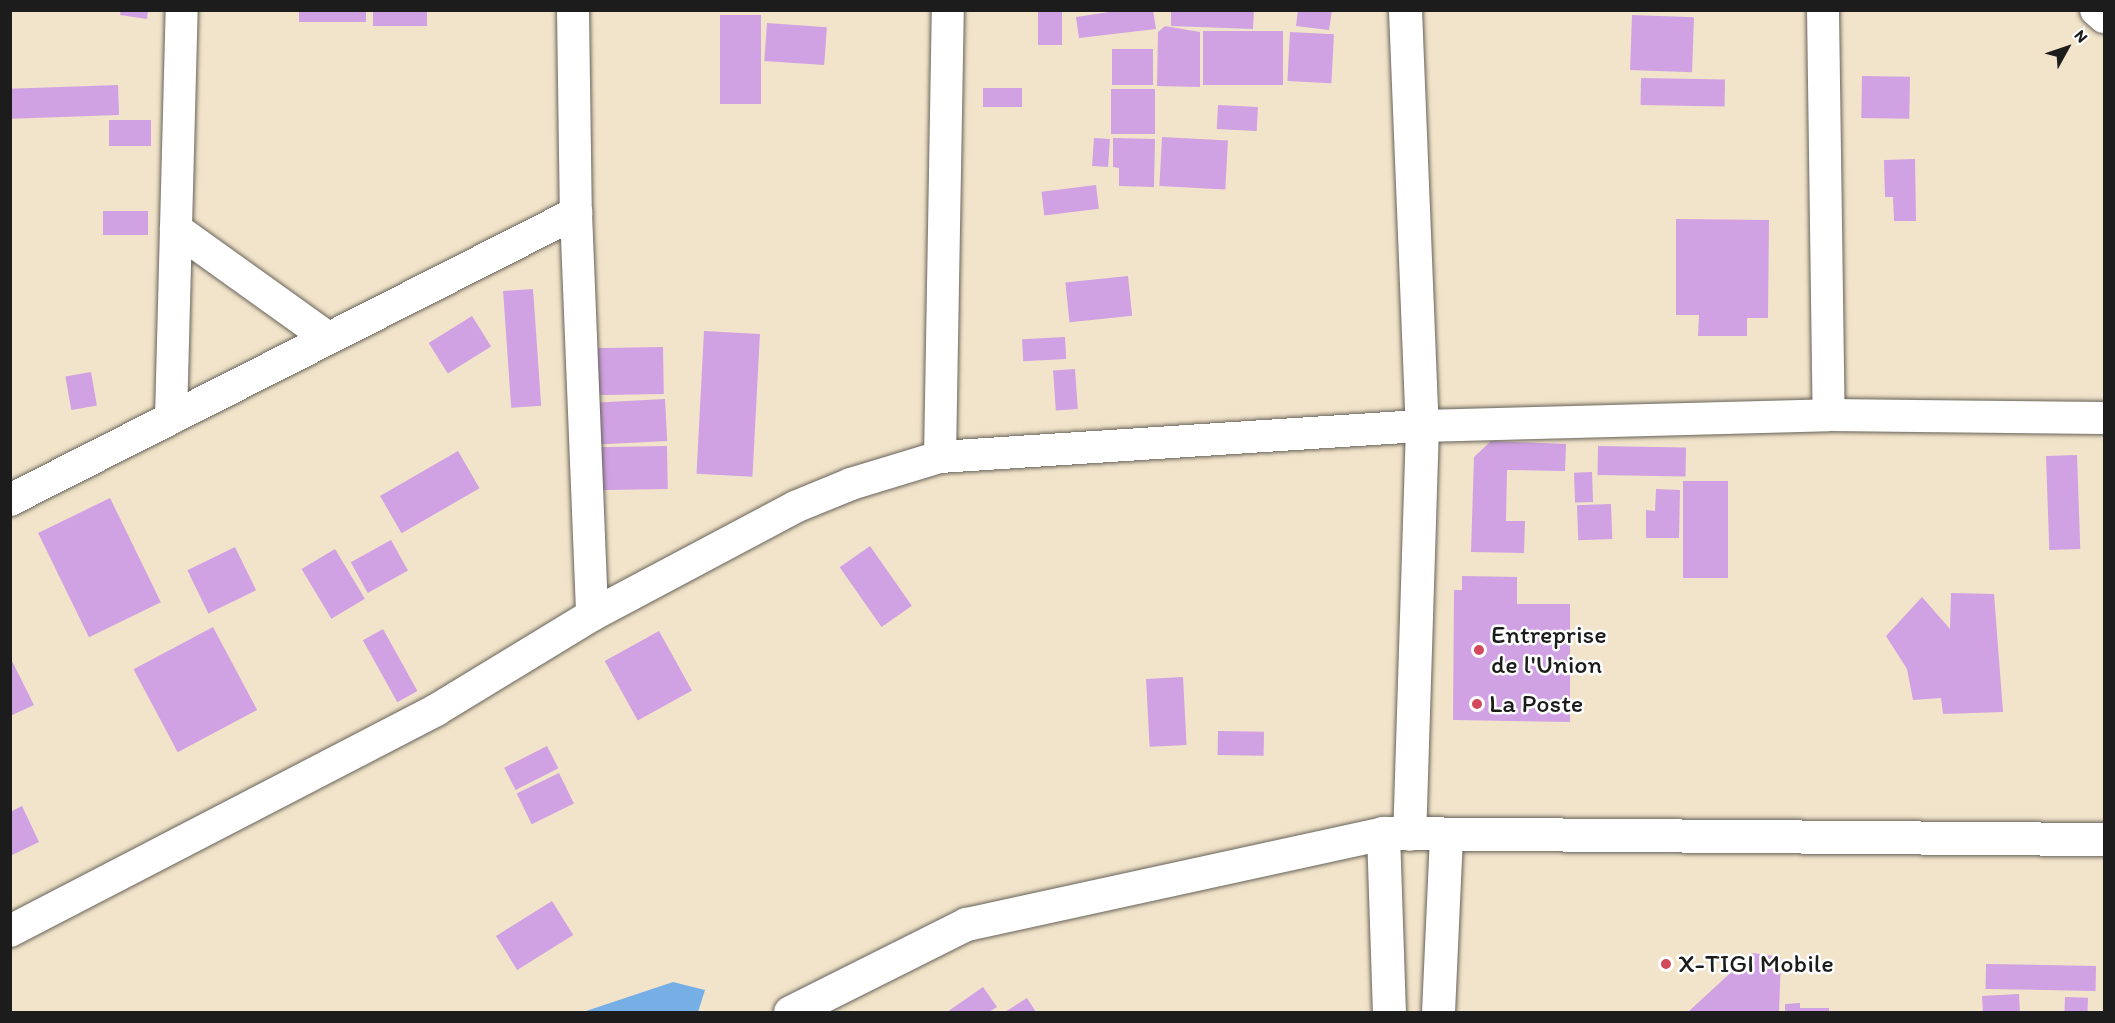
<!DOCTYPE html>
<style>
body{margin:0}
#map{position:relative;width:2115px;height:1023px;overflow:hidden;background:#f2e4ca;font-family:Itim,sans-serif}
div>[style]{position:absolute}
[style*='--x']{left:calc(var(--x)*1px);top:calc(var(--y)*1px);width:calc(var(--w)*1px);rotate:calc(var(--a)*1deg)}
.water>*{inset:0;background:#75afe6}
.building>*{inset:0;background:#d0a1e3;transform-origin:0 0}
.roads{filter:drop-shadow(0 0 2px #676259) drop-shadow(0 0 2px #676259)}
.minor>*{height:32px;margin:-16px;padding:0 16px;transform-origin:16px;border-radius:16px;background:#fff}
.tertiary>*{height:33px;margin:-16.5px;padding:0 16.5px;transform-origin:16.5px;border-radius:16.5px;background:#fff}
.dots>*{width:16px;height:16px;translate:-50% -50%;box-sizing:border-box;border:3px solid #fff;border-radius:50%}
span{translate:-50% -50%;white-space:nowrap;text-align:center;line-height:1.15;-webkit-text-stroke:5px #fff;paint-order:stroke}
.poi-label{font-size:26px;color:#1c1c1c}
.left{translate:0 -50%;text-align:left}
.frame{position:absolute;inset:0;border:12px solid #1c1c1c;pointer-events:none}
.north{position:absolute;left:2037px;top:18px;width:60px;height:60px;-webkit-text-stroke:4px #fff;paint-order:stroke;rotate:50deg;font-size:16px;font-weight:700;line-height:24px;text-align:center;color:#1c1c1c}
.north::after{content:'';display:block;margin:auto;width:21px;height:27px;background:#1c1c1c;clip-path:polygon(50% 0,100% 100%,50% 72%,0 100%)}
</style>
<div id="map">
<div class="water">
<i style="clip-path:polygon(673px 982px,705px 990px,698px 1012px,583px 1012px)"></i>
</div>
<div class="building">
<i style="clip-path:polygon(121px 10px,148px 10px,147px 19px,120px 15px)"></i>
<i style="left:299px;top:10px;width:67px;height:12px"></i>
<i style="left:373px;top:10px;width:54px;height:16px"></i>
<i style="left:1038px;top:10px;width:24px;height:35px"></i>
<i style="clip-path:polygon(1122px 10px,1153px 10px,1156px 29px,1079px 38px,1076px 17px)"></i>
<i style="clip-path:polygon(1171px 10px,1254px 10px,1253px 29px,1171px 26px)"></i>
<i style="clip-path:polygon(1298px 10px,1332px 10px,1329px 30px,1296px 26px)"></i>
<i style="left:720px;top:15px;width:41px;height:89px"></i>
<i style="left:1632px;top:15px;width:62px;height:55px;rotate:2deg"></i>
<i style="left:767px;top:23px;width:60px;height:38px;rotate:4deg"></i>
<i style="clip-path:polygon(1165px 26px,1200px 32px,1200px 87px,1157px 86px,1158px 32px)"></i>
<i style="left:1203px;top:31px;width:80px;height:54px"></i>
<i style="left:1290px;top:32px;width:44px;height:49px;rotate:3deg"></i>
<i style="left:1112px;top:49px;width:41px;height:36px"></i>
<i style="left:1862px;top:76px;width:48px;height:42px;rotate:1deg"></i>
<i style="left:1641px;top:78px;width:84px;height:27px;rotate:1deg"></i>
<i style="left:118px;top:85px;width:30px;height:108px;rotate:88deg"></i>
<i style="left:983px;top:88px;width:39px;height:19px"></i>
<i style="left:1111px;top:89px;width:44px;height:45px"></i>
<i style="left:1218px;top:105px;width:40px;height:24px;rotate:3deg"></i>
<i style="left:151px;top:120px;width:26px;height:42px;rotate:90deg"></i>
<i style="left:1162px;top:137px;width:66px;height:49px;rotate:3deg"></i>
<i style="left:1094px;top:138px;width:16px;height:28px;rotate:4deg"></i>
<i style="clip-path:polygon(1113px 138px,1155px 139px,1154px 187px,1119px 186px,1119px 168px,1113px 167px)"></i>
<i style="clip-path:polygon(1915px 159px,1916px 221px,1894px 221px,1893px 197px,1885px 197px,1884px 160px)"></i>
<i style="left:1096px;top:185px;width:24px;height:55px;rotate:83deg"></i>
<i style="left:148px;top:211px;width:24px;height:45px;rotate:90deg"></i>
<i style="clip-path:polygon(1676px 219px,1769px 220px,1768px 318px,1747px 318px,1747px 336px,1698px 336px,1699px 315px,1676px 315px)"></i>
<i style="left:1128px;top:276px;width:40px;height:63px;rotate:84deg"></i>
<i style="left:533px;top:289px;width:117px;height:30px;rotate:86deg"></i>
<i style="left:472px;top:316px;width:36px;height:51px;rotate:58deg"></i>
<i style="left:704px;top:331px;width:56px;height:143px;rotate:3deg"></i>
<i style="left:1065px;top:337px;width:22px;height:43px;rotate:87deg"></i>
<i style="left:663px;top:347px;width:47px;height:76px;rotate:89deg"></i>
<i style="left:1075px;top:369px;width:40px;height:22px;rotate:86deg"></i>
<i style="left:91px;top:372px;width:34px;height:26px;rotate:80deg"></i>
<i style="left:665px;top:399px;width:42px;height:75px;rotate:87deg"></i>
<i style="clip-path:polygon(1491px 441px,1566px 444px,1565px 471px,1507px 470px,1506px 521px,1525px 521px,1524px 553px,1471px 552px,1474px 457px)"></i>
<i style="left:667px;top:446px;width:43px;height:75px;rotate:89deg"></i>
<i style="left:1598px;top:446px;width:88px;height:29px;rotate:1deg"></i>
<i style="left:458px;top:451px;width:43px;height:90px;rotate:60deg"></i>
<i style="left:2077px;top:455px;width:94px;height:31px;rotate:88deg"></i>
<i style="left:1592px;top:472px;width:30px;height:18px;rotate:88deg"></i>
<i style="left:1683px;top:481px;width:45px;height:97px"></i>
<i style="clip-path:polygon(1656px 489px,1680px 490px,1679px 538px,1646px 538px,1646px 510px,1655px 511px)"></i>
<i style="left:110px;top:498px;width:116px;height:80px;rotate:64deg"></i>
<i style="left:1611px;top:504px;width:35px;height:34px;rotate:88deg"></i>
<i style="left:391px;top:540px;width:35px;height:46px;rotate:61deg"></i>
<i style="left:870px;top:546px;width:73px;height:37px;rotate:55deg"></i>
<i style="left:235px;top:547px;width:48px;height:53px;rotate:64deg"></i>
<i style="left:335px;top:549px;width:58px;height:39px;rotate:59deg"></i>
<i style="clip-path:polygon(1462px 576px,1517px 577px,1517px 604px,1570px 604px,1570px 722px,1453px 720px,1454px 590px,1462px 590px)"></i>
<i style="clip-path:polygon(1951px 593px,1994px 594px,2003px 712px,1943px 714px,1941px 698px,1913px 700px,1907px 669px,1886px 636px,1922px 597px,1950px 629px)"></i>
<i style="left:213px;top:627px;width:94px;height:90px;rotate:62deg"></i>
<i style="left:383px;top:629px;width:71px;height:23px;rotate:61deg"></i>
<i style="left:659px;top:631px;width:68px;height:62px;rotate:61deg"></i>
<i style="clip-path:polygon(10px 657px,34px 705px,10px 716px)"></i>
<i style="left:1183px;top:677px;width:68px;height:37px;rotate:87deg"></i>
<i style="left:1218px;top:731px;width:46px;height:24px;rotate:1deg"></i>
<i style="left:547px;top:746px;width:25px;height:48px;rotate:63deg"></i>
<i style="left:559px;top:773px;width:34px;height:47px;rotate:64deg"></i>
<i style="clip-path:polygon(22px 806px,39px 842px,10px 856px,10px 812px)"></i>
<i style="left:552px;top:901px;width:40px;height:66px;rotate:58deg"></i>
<i style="clip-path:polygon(1752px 953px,1781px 957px,1779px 1012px,1688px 1012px)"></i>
<i style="left:1986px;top:964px;width:110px;height:25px;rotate:1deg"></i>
<i style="clip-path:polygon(983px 987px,997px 1007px,989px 1012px,947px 1012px)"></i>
<i style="left:2019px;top:994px;width:18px;height:37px;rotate:87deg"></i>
<i style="left:2065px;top:997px;width:23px;height:15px;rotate:2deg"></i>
<i style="clip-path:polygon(1027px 998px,1036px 1012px,1005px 1012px)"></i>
<i style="clip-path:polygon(1800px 1003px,1800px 1008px,1829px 1008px,1829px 1012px,1785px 1012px,1785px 1004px)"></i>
</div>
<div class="roads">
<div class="minor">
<i style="--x:573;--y:10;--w:203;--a:89.2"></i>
<i style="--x:576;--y:213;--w:402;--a:87.7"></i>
<i style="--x:1823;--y:10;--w:405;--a:89.2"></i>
<i style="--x:2096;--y:10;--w:11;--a:41"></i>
<i style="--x:176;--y:229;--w:187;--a:35.6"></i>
<i style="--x:171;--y:418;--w:408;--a:-88.5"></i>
<i style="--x:940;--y:457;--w:447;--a:-89"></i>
<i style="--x:10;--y:500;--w:635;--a:-26.89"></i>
<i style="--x:10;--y:931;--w:480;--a:-27.4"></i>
<i style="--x:436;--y:710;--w:183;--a:-31.3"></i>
<i style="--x:592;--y:615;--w:230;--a:-28"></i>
<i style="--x:795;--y:507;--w:61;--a:-22.3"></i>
<i style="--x:851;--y:484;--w:93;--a:-16.9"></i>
<i style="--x:940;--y:457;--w:483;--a:-3.7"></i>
<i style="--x:1422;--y:426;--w:407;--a:-1.5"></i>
<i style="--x:1829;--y:415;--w:275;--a:0.6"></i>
</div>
<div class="tertiary">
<i style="--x:1405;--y:10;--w:416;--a:87.7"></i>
<i style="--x:1422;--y:426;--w:408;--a:91.8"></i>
<i style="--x:1383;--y:833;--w:179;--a:88.1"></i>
<i style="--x:790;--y:1012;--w:197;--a:-26.6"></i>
<i style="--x:966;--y:924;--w:427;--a:-12.3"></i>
<i style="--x:1383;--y:833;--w:721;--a:0.48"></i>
<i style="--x:1438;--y:1012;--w:176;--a:-87.4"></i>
</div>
</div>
<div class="dots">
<i style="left:1479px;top:650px;background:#d1495b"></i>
<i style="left:1477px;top:704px;background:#d1495b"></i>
<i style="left:1666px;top:964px;background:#d1495b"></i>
</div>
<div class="poi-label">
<span class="left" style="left:1491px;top:650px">Entreprise<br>de l'Union</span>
<span class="left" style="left:1489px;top:704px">La Poste</span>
<span class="left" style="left:1678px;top:964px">X-TIGI Mobile</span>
</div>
<div class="frame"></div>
<div class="north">N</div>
</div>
